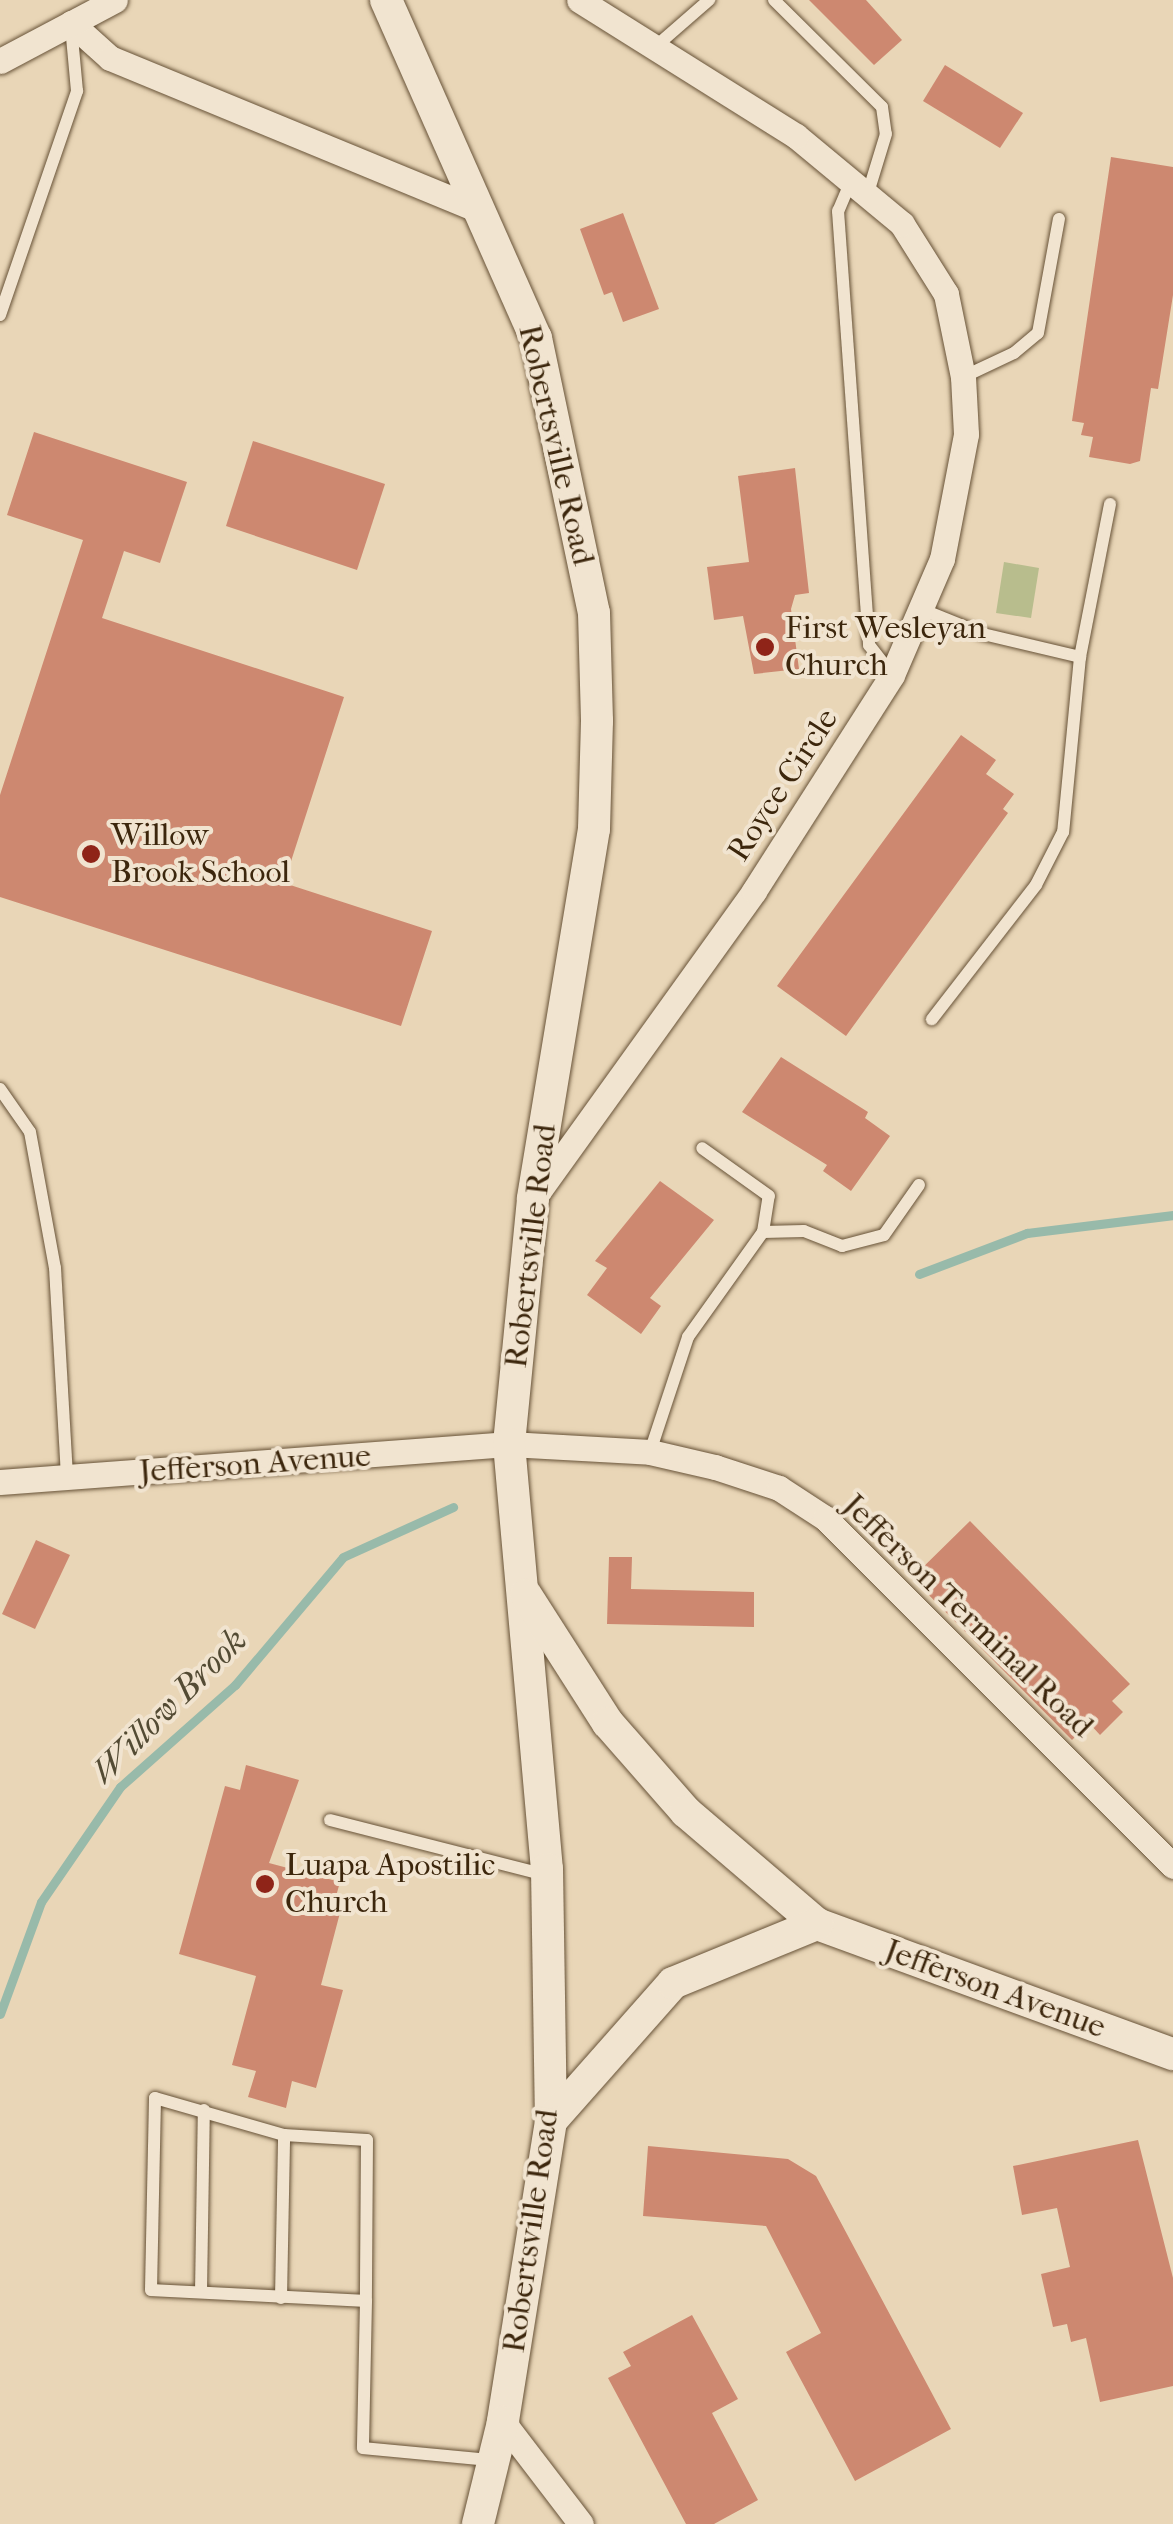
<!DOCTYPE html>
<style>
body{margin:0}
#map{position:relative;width:1173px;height:2524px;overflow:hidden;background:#e9d6b7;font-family:"IM FELL French Canon",serif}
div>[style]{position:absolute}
.green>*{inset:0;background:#b8bd8d}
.stream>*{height:9px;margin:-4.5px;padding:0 4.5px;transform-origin:4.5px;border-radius:4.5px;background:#98baaa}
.building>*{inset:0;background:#cd8870}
.roads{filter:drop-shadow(0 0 2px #675237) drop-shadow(0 0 2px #675237)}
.service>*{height:12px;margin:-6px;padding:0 6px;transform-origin:6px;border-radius:6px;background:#f1e4d0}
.minor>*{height:25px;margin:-12.5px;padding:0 12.5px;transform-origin:12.5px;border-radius:12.5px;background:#f1e4d0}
.tertiary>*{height:32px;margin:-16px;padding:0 16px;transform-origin:16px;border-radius:16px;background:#f1e4d0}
.dots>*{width:28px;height:28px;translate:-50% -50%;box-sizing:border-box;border:5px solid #f1e4d0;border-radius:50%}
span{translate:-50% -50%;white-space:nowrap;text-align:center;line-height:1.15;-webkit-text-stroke:8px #f1e4d0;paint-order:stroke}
.street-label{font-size:32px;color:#3c260c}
.poi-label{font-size:32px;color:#3c260c}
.left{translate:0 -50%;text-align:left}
.water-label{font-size:35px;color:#534b34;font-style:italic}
</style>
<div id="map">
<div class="green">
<div style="clip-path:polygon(1004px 562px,1039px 568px,1031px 618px,996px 613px)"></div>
</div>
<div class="stream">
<div style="left:919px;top:1274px;width:116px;rotate:-20.8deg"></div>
<div style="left:1027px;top:1233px;width:147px;rotate:-7deg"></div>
<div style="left:0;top:2014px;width:119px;rotate:-69.9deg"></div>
<div style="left:41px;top:1902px;width:140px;rotate:-55.5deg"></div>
<div style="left:120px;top:1787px;width:154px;rotate:-41.6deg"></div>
<div style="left:235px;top:1685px;width:167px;rotate:-49.8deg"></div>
<div style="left:343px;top:1557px;width:121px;rotate:-24.4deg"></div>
</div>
<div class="building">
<div style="clip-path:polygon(809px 0,866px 0,902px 40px,874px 65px)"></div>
<div style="clip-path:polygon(945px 65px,1023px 113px,1000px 148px,923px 101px)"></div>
<div style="clip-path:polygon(1111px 157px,1173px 167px,1173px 295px,1158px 389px,1151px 388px,1140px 461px,1130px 464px,1089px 457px,1093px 437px,1081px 435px,1084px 423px,1072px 421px)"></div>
<div style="clip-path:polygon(623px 213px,659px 309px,623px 322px,612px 292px,604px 295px,580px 229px)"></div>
<div style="clip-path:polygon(34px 432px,187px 482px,160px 563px,124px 551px,102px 618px,344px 697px,284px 883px,432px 931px,401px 1026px,0 897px,0 795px,83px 540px,7px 515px)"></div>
<div style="clip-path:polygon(253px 441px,385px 484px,357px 570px,226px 526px)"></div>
<div style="clip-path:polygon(795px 468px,809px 593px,795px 595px,791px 609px,799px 669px,754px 674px,743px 616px,714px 620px,707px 567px,749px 562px,738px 476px)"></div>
<div style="clip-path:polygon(961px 735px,996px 760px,986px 774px,1014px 794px,1003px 809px,1008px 813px,846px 1036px,777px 986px)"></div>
<div style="clip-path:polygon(781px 1057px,868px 1112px,865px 1118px,890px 1136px,851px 1191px,823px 1171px,827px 1165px,742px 1112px)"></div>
<div style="clip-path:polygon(660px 1181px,714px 1220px,650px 1298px,661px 1306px,641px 1334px,587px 1295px,607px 1268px,595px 1261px)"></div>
<div style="clip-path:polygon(970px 1521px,1130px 1684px,1112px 1701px,1123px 1712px,1100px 1735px,1089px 1723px,1072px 1740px,912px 1578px)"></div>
<div style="clip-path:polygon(36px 1540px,70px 1555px,35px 1629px,2px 1614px)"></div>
<div style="clip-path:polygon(609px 1557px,632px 1557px,631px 1589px,754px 1592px,754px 1627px,607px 1624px)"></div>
<div style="clip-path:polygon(246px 1765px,299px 1780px,269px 1863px,340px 1882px,333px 1907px,341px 1909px,321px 1985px,343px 1990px,316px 2088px,292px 2081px,286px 2108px,248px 2097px,256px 2071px,232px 2065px,256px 1976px,179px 1954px,225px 1786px,240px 1790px)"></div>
<div style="clip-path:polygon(1138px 2140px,1173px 2278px,1173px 2386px,1100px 2402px,1086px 2338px,1071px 2342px,1067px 2324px,1053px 2327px,1041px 2274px,1070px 2267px,1057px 2208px,1022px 2215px,1013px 2166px)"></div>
<div style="clip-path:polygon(648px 2146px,788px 2159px,816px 2176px,951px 2429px,855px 2481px,786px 2352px,821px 2333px,766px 2226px,643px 2216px)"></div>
<div style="clip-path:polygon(692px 2315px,738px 2399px,712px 2413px,758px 2500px,714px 2524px,686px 2524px,608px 2378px,631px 2366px,623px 2352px)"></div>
</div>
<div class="roads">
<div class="service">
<div style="left:774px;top:0;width:152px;rotate:44.7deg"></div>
<div style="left:882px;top:107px;width:27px;rotate:82deg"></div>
<div style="left:886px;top:134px;width:62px;rotate:107deg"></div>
<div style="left:655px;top:47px;width:72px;rotate:-41deg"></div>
<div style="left:851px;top:181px;width:33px;rotate:113deg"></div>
<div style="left:838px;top:211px;width:435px;rotate:85.9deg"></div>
<div style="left:869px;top:645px;width:37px;rotate:52deg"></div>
<div style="left:0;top:315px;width:237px;rotate:-71deg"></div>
<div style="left:77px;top:91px;width:65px;rotate:-95.3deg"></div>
<div style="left:963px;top:377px;width:56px;rotate:-25.2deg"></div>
<div style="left:1014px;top:353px;width:31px;rotate:-40deg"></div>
<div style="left:1038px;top:333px;width:116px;rotate:-79.6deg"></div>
<div style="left:921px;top:609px;width:67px;rotate:22deg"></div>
<div style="left:983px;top:634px;width:100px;rotate:13.3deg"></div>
<div style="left:1080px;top:657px;width:176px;rotate:95.5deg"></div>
<div style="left:1063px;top:832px;width:59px;rotate:117deg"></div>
<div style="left:1036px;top:885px;width:170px;rotate:127.8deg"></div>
<div style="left:1080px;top:657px;width:156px;rotate:-78.9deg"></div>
<div style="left:0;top:1089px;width:52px;rotate:55.1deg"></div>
<div style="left:30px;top:1132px;width:138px;rotate:79.6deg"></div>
<div style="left:55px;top:1268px;width:210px;rotate:86.7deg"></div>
<div style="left:763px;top:1232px;width:41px;rotate:-1.4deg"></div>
<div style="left:804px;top:1231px;width:41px;rotate:21.5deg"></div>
<div style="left:842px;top:1246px;width:43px;rotate:-14.7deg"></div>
<div style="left:884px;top:1235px;width:61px;rotate:-55deg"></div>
<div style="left:650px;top:1452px;width:121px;rotate:-71.7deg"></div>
<div style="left:688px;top:1337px;width:129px;rotate:-54.5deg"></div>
<div style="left:763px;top:1232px;width:36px;rotate:-81deg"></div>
<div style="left:769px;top:1196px;width:82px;rotate:-144.4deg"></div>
<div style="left:330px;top:1820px;width:222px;rotate:14.3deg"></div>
<div style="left:201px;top:2292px;width:182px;rotate:-89.1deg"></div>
<div style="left:281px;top:2298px;width:163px;rotate:-88.9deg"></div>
<div style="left:366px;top:2301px;width:215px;rotate:-177.1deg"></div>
<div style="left:151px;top:2290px;width:192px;rotate:-88.8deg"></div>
<div style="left:155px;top:2098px;width:134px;rotate:16deg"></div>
<div style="left:284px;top:2135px;width:83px;rotate:3.4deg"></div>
<div style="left:367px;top:2140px;width:161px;rotate:90.4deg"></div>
<div style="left:366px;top:2301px;width:147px;rotate:91.2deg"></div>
<div style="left:363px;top:2448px;width:129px;rotate:5.4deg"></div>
</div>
<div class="minor">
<div style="left:71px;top:23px;width:52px;rotate:41.9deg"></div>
<div style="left:110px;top:58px;width:401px;rotate:22.4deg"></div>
<div style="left:0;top:61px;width:130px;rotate:-27.9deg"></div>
<div style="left:533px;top:1199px;width:379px;rotate:-54.3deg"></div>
<div style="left:754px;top:891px;width:256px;rotate:-57.4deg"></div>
<div style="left:892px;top:675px;width:126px;rotate:-66.7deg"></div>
<div style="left:942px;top:559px;width:127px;rotate:-79.1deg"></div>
<div style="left:966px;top:434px;width:57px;rotate:-93deg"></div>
<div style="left:963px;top:377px;width:85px;rotate:-101.6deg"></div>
<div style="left:946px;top:294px;width:83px;rotate:-122.2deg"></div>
<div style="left:902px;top:224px;width:138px;rotate:-140.3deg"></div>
<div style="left:796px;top:136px;width:256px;rotate:-147.9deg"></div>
<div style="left:0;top:1482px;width:510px;rotate:-4.27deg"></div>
<div style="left:509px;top:1444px;width:141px;rotate:3.2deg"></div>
<div style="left:650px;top:1452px;width:67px;rotate:13deg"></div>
<div style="left:715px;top:1467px;width:67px;rotate:18.2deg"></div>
<div style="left:779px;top:1488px;width:55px;rotate:33.1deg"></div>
<div style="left:825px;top:1518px;width:492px;rotate:45deg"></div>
<div style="left:503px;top:2422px;width:128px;rotate:52.6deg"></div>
</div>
<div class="tertiary">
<div style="left:386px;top:0;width:370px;rotate:66.1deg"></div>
<div style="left:536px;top:338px;width:281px;rotate:78.1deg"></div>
<div style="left:594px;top:613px;width:108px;rotate:88.4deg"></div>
<div style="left:597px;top:721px;width:108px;rotate:91.6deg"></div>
<div style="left:594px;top:829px;width:375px;rotate:99.4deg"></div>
<div style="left:533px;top:1199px;width:246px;rotate:95.6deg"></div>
<div style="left:509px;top:1444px;width:427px;rotate:84.9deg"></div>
<div style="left:547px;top:1869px;width:252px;rotate:89.1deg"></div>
<div style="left:551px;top:2121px;width:305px;rotate:99.1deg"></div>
<div style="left:503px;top:2422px;width:105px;rotate:103.8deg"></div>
<div style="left:526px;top:1595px;width:152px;rotate:57.4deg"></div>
<div style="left:608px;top:1723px;width:118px;rotate:48.8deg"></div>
<div style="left:686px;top:1812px;width:172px;rotate:40.5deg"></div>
<div style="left:817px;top:1924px;width:379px;rotate:20.1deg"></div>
<div style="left:551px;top:2121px;width:184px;rotate:-48.5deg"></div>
<div style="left:673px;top:1983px;width:156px;rotate:-22.3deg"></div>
</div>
</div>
<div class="dots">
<div style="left:765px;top:647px;background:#8f2418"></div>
<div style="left:91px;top:854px;background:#8f2418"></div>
<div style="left:265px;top:1884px;background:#8f2418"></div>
</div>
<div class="street-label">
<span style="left:556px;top:445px;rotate:77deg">Robertsville Road</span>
<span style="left:783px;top:785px;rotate:-57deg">Royce Circle</span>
<span style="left:531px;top:1246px;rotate:-83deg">Robertsville Road</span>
<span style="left:255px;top:1464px;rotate:-4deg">Jefferson Avenue</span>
<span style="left:968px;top:1616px;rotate:44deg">Jefferson Terminal Road</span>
<span style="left:995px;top:1989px;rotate:20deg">Jefferson Avenue</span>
<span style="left:531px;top:2231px;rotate:-82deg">Robertsville Road</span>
</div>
<div class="poi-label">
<span class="left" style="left:785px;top:647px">First Wesleyan<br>Church</span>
<span class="left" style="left:111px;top:854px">Willow<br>Brook School</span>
<span class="left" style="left:285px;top:1884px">Luapa Apostilic<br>Church</span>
</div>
<div class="water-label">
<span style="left:169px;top:1706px;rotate:-45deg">Willow Brook</span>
</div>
</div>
